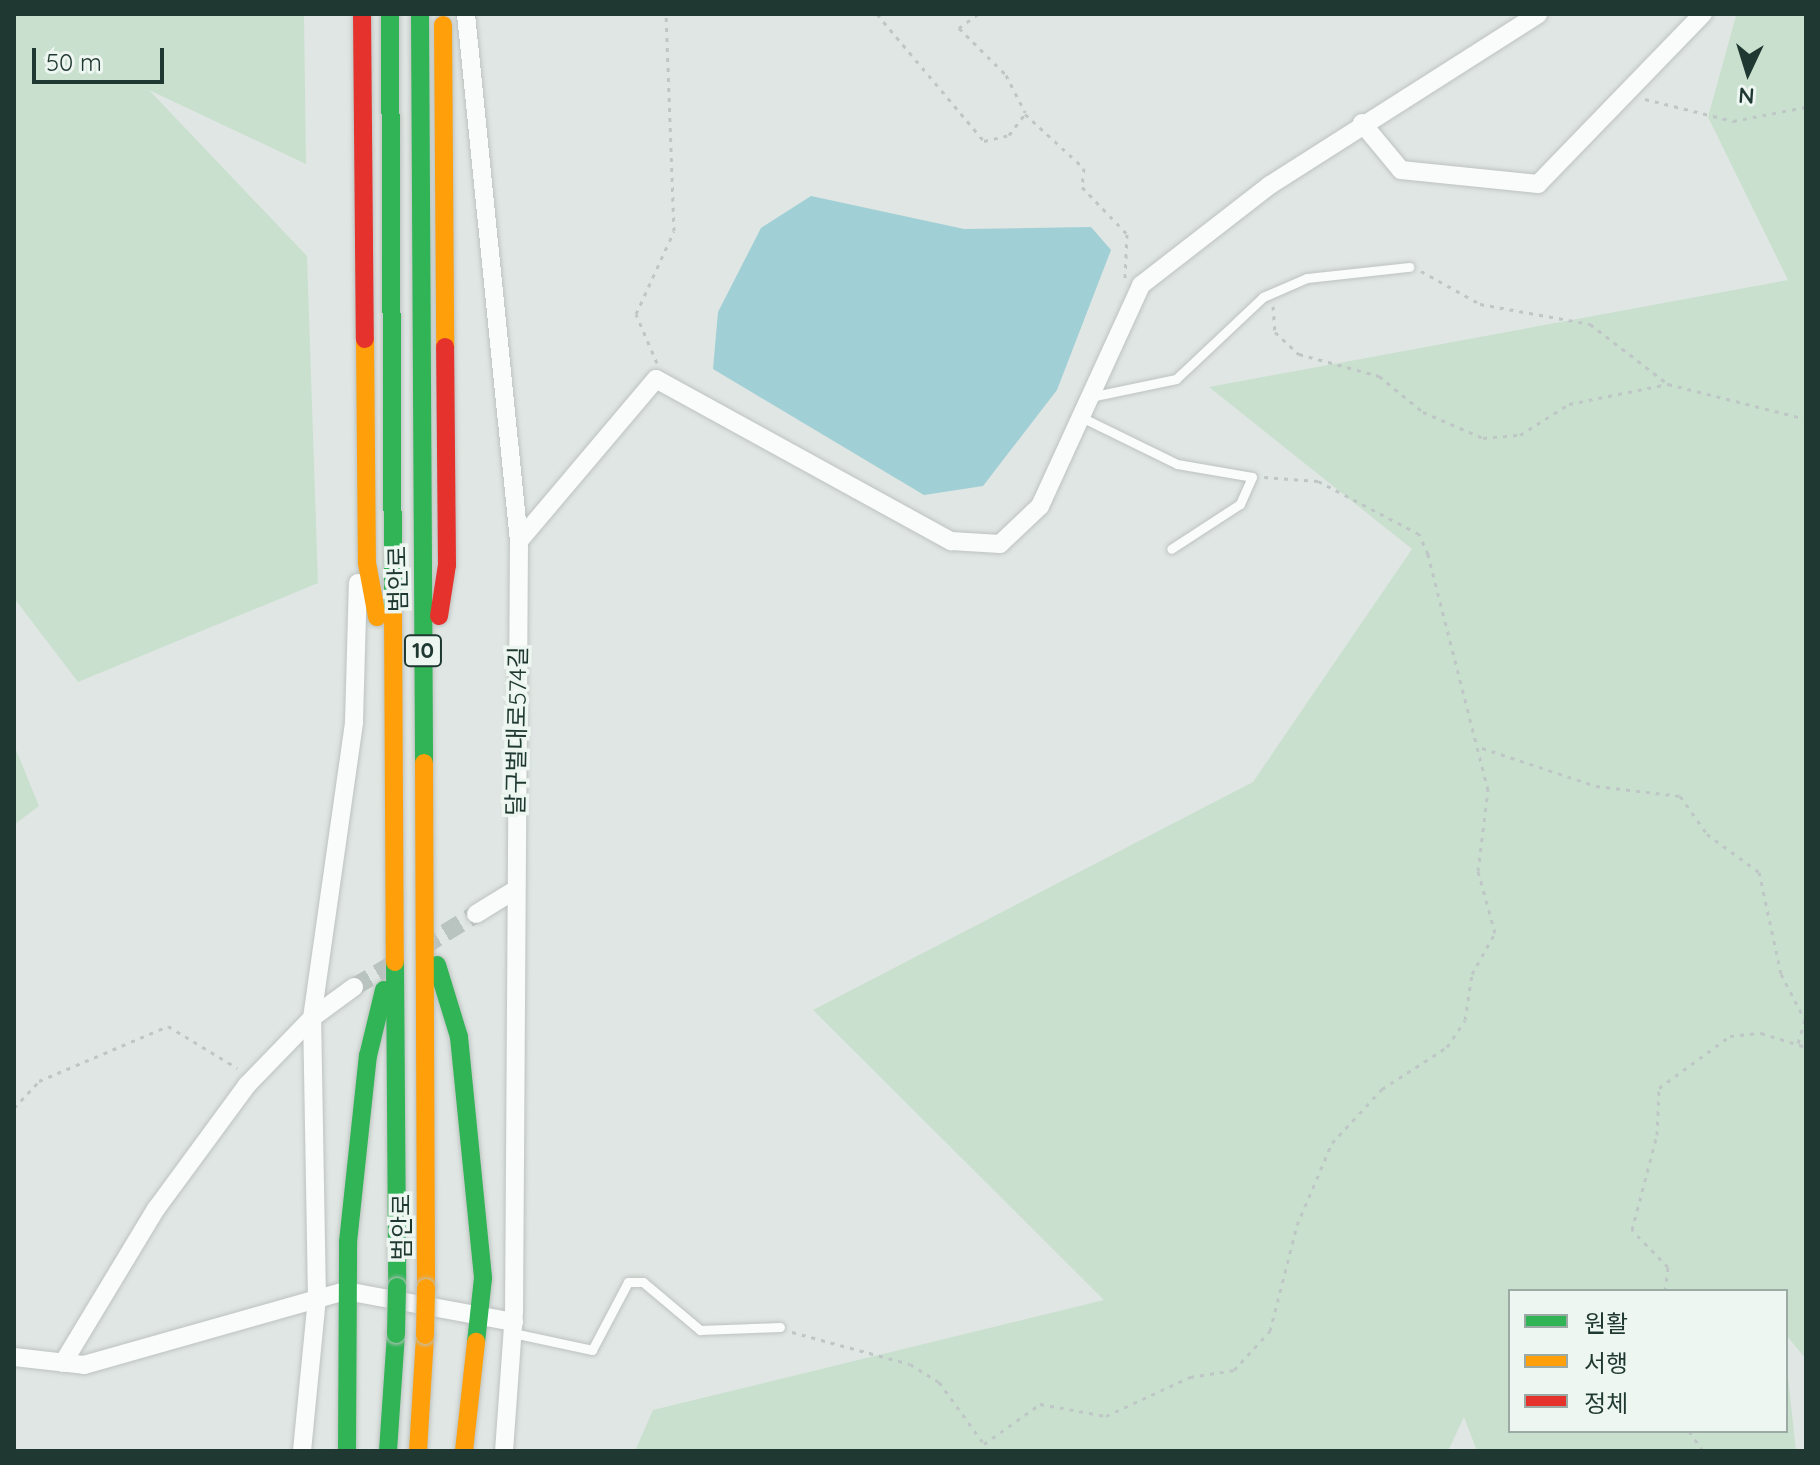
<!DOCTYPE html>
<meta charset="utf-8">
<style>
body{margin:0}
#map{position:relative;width:1820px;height:1465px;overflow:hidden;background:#e0e6e3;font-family:Quicksand,"Noto Sans KR",sans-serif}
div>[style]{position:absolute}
.green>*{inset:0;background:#c9e0cf}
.water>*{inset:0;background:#a0cfd5}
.street-tunnel>*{height:18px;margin-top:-9px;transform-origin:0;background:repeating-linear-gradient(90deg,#b9c3bf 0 18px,transparent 0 27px)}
.path>*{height:3px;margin-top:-1.5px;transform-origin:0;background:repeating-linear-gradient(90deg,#bec7c5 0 4px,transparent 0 10px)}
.roads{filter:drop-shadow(0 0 2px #bdc3c0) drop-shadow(0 0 2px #bdc3c0)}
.lane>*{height:9px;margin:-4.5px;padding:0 4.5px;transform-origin:4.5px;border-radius:4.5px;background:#fafbfb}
.street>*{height:18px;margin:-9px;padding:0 9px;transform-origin:9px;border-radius:9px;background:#fafbfb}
.fast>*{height:18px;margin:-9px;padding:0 9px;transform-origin:9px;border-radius:9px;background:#30b455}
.slow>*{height:18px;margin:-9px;padding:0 9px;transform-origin:9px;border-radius:9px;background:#ff9f0a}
.jam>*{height:18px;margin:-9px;padding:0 9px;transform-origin:9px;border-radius:9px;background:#e5322d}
.bridges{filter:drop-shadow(0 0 2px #bac3c0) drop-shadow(0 0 2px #bac3c0)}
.fast-bridge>*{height:18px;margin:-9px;padding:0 9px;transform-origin:9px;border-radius:9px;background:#30b455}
.slow-bridge>*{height:18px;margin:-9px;padding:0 9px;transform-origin:9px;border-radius:9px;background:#ff9f0a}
span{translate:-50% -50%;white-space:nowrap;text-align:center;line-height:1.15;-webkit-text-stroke:7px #edf6f1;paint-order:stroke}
.shield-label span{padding:2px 6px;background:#edf6f1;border:2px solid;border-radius:6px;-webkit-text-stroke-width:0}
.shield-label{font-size:22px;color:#1f3831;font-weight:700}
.street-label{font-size:24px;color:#1f3831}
.frame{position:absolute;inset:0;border:16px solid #1f3831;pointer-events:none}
.legend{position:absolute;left:1508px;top:1289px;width:280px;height:144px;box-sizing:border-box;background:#edf6f1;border:2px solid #9baaa4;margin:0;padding:10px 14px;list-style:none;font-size:24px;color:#1f3831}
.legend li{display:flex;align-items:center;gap:16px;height:40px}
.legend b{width:40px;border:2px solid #9baaa4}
.north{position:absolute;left:1708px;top:32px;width:80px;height:80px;-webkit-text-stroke:6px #edf6f1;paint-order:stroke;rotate:184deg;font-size:22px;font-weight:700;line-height:32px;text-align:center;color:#1f3831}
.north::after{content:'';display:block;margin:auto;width:28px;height:36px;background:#1f3831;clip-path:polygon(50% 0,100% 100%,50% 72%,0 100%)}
.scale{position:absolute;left:32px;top:48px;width:132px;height:36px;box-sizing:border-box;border:4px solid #1f3831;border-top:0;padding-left:10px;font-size:24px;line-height:28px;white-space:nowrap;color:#1f3831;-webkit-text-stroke:6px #edf6f1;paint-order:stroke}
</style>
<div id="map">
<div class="green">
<div style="clip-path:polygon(14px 14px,304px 14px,306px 164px,149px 90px,307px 256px,318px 583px,78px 682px,14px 598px)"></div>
<div style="clip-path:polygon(1806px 14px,1806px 1359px,1786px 1335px,1786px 1291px,1510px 1291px,1510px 1431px,1786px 1431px,1786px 1358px,1796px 1451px,1477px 1451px,1464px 1417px,1448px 1451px,635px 1451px,653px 1410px,1104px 1300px,813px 1010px,1253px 782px,1412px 549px,1209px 387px,1788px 280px,1708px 117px,1736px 16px)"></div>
<div style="clip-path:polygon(14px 745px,39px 806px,14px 825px)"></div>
</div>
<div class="water">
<div style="clip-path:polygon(811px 196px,964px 229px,1091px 227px,1111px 250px,1057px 390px,983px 486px,924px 495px,713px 369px,718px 312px,761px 228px)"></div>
</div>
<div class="street-tunnel">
<div style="left:422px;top:947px;width:63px;rotate:-31.4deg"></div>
<div style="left:354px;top:987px;width:53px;rotate:-30.4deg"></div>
</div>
<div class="path">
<div style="left:877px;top:14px;width:166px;rotate:49.9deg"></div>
<div style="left:984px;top:141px;width:26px;rotate:-13deg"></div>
<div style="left:1009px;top:135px;width:26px;rotate:-53deg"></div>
<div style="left:1025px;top:114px;width:80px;rotate:42.5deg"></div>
<div style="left:1084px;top:168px;width:19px;rotate:96deg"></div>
<div style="left:1082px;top:187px;width:65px;rotate:46.2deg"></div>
<div style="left:1127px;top:234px;width:44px;rotate:92.6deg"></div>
<div style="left:978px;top:14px;width:24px;rotate:144deg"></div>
<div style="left:959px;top:28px;width:66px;rotate:45deg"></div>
<div style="left:1006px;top:75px;width:42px;rotate:62.8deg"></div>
<div style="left:1645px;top:99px;width:91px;rotate:14deg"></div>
<div style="left:1733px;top:121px;width:74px;rotate:-10.9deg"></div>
<div style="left:1421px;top:271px;width:68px;rotate:29.2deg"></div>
<div style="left:1480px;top:304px;width:112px;rotate:10.3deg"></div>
<div style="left:1590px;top:324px;width:98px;rotate:37.6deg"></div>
<div style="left:1668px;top:384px;width:142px;rotate:14.2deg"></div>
<div style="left:1273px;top:306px;width:26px;rotate:86deg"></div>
<div style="left:1275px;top:332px;width:33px;rotate:43deg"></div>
<div style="left:1299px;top:354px;width:83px;rotate:15.4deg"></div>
<div style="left:1379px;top:376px;width:57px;rotate:39.3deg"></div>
<div style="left:1423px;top:412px;width:65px;rotate:23.4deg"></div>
<div style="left:1483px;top:438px;width:37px;rotate:-5deg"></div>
<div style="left:1520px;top:435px;width:58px;rotate:-32.3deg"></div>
<div style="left:1569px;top:404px;width:101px;rotate:-11.4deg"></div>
<div style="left:657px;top:363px;width:53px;rotate:-113.2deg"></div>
<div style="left:636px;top:314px;width:91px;rotate:-65.4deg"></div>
<div style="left:674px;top:231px;width:217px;rotate:-92.1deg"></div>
<div style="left:1482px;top:748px;width:120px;rotate:18.4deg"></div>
<div style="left:1596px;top:786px;width:85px;rotate:6.8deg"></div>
<div style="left:1680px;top:796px;width:47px;rotate:54.6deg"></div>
<div style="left:1707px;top:834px;width:64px;rotate:36.2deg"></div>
<div style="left:1759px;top:872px;width:104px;rotate:77.8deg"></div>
<div style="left:1781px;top:974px;width:52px;rotate:62.4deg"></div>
<div style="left:1805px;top:1020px;width:27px;rotate:107deg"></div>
<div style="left:14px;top:1108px;width:37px;rotate:-47deg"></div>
<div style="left:39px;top:1081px;width:140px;rotate:-23.1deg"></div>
<div style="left:168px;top:1026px;width:81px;rotate:31.3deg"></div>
<div style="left:1665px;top:1291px;width:24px;rotate:-83deg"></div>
<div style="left:1668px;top:1267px;width:52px;rotate:-134.2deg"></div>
<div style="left:1632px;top:1230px;width:98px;rotate:-75.3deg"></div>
<div style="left:1657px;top:1135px;width:47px;rotate:-87.6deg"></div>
<div style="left:1659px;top:1088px;width:88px;rotate:-36.2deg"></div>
<div style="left:1730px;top:1036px;width:31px;rotate:-6deg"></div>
<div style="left:1761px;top:1033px;width:47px;rotate:17.3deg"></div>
<div style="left:792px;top:1332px;width:122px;rotate:15.2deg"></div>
<div style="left:910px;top:1364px;width:34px;rotate:32deg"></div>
<div style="left:939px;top:1382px;width:77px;rotate:54deg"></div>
<div style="left:984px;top:1444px;width:69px;rotate:-35.5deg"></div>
<div style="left:1040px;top:1404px;width:67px;rotate:10.3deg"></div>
<div style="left:1106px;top:1416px;width:93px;rotate:-24.9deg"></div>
<div style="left:1190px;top:1377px;width:45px;rotate:-9deg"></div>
<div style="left:1234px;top:1370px;width:53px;rotate:-47.3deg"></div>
<div style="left:1270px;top:1331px;width:109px;rotate:-75.7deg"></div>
<div style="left:1297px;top:1225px;width:89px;rotate:-66.9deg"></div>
<div style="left:1332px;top:1143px;width:74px;rotate:-47.2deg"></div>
<div style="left:1382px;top:1089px;width:77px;rotate:-32.9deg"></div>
<div style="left:1447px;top:1047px;width:32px;rotate:-56deg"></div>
<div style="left:1465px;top:1020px;width:47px;rotate:-81.3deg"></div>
<div style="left:1472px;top:974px;width:47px;rotate:-60.7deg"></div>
<div style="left:1495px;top:933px;width:64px;rotate:-105.3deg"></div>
<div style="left:1478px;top:871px;width:82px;rotate:-83deg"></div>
<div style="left:1488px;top:790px;width:244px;rotate:-104.3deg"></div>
<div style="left:1428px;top:554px;width:22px;rotate:-114deg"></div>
<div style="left:1419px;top:534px;width:114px;rotate:-152.3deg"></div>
<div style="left:1318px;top:481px;width:54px;rotate:-175.8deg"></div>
<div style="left:1689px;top:1431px;width:24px;rotate:55deg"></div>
</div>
<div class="roads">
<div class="lane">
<div style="left:1090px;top:397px;width:88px;rotate:-11.8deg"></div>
<div style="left:1176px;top:379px;width:120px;rotate:-43.3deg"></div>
<div style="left:1263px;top:297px;width:48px;rotate:-23.4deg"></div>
<div style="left:1307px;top:278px;width:103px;rotate:-6.2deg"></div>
<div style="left:1081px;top:417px;width:107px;rotate:26.1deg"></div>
<div style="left:1177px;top:464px;width:76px;rotate:9.8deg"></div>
<div style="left:1252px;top:477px;width:30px;rotate:114deg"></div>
<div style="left:1240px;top:504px;width:82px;rotate:146.9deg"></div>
<div style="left:513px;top:1333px;width:81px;rotate:12.1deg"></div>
<div style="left:592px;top:1350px;width:77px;rotate:-62.1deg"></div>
<div style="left:628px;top:1282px;width:15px"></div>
<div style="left:643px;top:1282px;width:75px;rotate:40.1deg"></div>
<div style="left:700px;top:1330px;width:80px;rotate:-2.1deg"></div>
</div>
<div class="street">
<div style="left:466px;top:14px;width:530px;rotate:84.26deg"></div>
<div style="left:519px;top:541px;width:771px;rotate:90.37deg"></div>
<div style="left:514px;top:1312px;width:139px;rotate:94.1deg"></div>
<div style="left:1362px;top:123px;width:61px;rotate:50.3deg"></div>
<div style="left:1401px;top:170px;width:138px;rotate:5.8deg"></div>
<div style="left:1538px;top:184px;width:237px;rotate:-45.9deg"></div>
<div style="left:519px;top:541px;width:212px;rotate:-49.8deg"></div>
<div style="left:656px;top:379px;width:337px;rotate:28.8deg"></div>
<div style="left:951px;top:541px;width:49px;rotate:3.5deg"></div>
<div style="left:1000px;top:544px;width:55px;rotate:-43.5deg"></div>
<div style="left:1040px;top:506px;width:243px;rotate:-65.4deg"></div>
<div style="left:1141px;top:285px;width:163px;rotate:-37.8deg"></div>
<div style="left:1270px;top:185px;width:318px;rotate:-32.5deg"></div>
<div style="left:476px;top:914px;width:46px;rotate:-31.6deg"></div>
<div style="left:354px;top:987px;width:52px;rotate:143.6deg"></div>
<div style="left:312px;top:1018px;width:299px;rotate:-81.9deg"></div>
<div style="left:354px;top:722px;width:139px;rotate:-88.4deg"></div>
<div style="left:14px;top:1357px;width:70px;rotate:6.5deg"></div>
<div style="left:84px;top:1365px;width:272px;rotate:-15.8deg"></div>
<div style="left:346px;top:1291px;width:171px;rotate:10.5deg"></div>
<div style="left:63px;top:1363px;width:180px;rotate:-58.9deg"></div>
<div style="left:156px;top:1209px;width:154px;rotate:-53.7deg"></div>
<div style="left:247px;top:1085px;width:93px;rotate:-45.9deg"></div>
<div style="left:302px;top:1451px;width:153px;rotate:-84.4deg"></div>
<div style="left:317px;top:1299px;width:281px;rotate:-91deg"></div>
</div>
<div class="fast">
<div style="left:390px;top:14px;width:597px;rotate:89.71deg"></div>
<div style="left:420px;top:14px;width:749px;rotate:89.69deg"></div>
<div style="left:395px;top:962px;width:325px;rotate:89.6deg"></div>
<div style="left:437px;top:965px;width:75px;rotate:73deg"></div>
<div style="left:459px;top:1037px;width:242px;rotate:84.3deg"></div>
<div style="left:483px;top:1278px;width:64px;rotate:96.2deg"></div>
<div style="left:347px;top:1451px;width:209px;rotate:-89.7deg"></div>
<div style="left:348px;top:1242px;width:187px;rotate:-83.9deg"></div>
<div style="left:368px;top:1056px;width:68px;rotate:-76.4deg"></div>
<div style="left:388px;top:1451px;width:117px;rotate:-86.1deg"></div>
</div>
<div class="slow">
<div style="left:443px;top:25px;width:322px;rotate:89.6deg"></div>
<div style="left:365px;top:339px;width:224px;rotate:89.5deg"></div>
<div style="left:367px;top:563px;width:55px;rotate:79.5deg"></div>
<div style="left:393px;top:611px;width:351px;rotate:89.7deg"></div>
<div style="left:424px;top:763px;width:525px;rotate:89.78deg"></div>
<div style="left:418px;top:1451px;width:116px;rotate:-86.5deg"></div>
<div style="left:464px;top:1451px;width:110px;rotate:-83.7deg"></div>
</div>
<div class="jam">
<div style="left:362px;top:14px;width:325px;rotate:89.5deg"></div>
<div style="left:439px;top:616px;width:52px;rotate:-81.1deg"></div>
<div style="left:447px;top:565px;width:218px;rotate:-90.5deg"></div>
</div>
</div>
<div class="bridges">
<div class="fast-bridge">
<div style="left:396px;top:1334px;width:47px;rotate:-88.8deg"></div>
</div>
<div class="slow-bridge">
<div style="left:425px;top:1335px;width:47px;rotate:-88.8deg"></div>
</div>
</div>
<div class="shield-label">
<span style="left:423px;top:651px">10</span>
</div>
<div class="street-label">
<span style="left:398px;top:579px;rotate:-91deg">범안로</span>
<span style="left:517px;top:731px;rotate:-89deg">달구벌대로574길</span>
<span style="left:402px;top:1227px;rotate:-90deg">범안로</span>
</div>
<div class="frame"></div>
<ul class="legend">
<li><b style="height:10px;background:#30b455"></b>원활</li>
<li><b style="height:10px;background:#ff9f0a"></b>서행</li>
<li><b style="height:10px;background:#e5322d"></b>정체</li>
</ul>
<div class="north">N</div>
<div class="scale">50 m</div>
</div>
